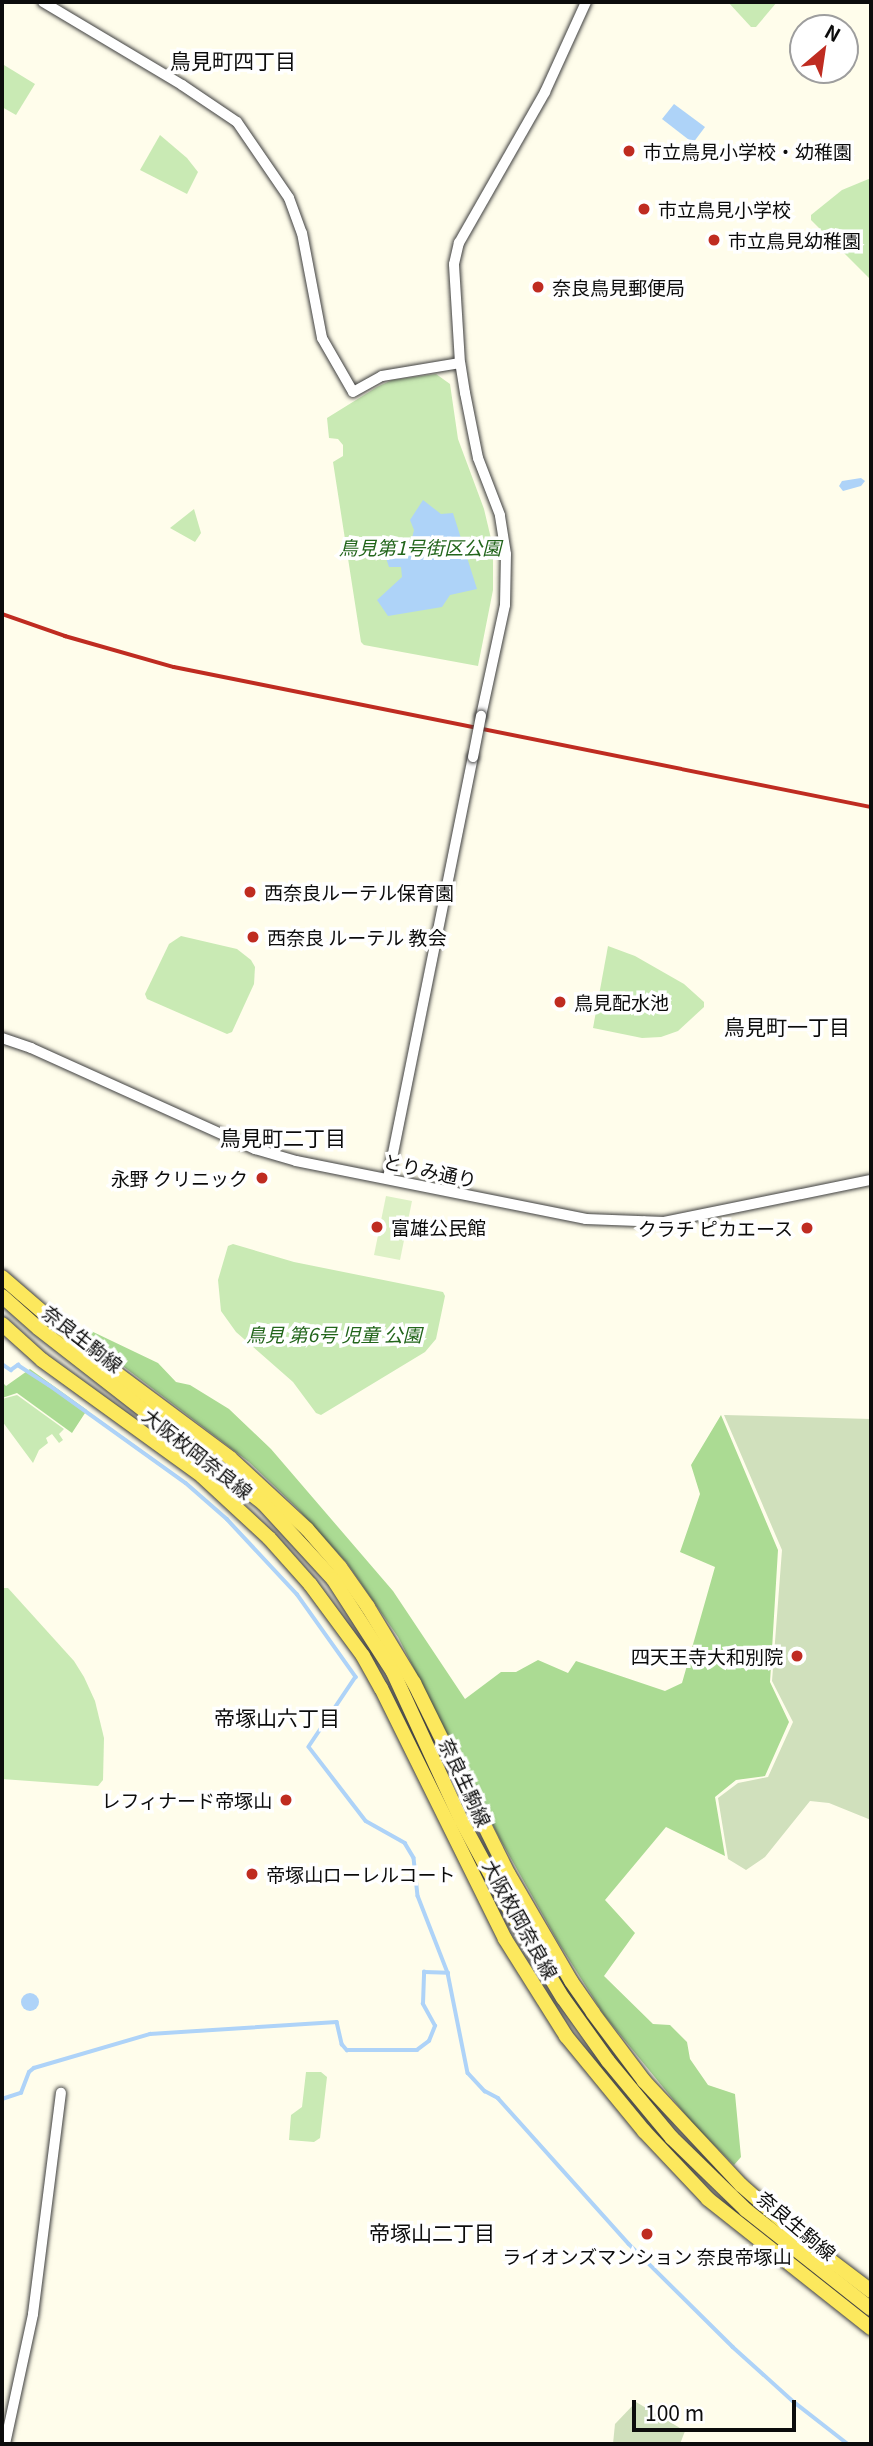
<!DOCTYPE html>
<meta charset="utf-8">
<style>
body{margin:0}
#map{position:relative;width:873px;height:2446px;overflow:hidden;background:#fffdeb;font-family:Georgia,"Noto Sans JP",serif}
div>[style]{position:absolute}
.green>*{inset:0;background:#c9eab4}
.forest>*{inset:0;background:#abdb93}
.cemetery>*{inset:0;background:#d0e0bc}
.pitch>*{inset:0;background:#ddf1c6}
.water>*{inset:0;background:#aed3f8}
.round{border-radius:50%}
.stream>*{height:3.5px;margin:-1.75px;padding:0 1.75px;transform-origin:1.75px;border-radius:1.75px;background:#aed3f8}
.roads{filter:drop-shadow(0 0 2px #3f3f3f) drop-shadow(0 0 2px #3f3f3f)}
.minor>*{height:10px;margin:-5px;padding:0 5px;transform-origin:5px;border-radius:5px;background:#fff}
.major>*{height:14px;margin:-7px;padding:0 7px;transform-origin:7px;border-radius:7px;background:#fce85d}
.rail>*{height:3.5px;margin:-1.75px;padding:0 1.75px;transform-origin:1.75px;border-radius:1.75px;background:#bf2c21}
.bridges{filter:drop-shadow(0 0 2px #3f3f3f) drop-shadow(0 0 2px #3f3f3f)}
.minor-bridge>*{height:10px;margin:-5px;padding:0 5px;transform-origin:5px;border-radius:5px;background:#fff}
.dots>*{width:19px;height:19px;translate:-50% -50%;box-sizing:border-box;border:4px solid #fff;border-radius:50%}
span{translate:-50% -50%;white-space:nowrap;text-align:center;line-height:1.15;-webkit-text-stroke:7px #fff;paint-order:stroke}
.poi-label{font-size:19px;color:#0c0c0c}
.left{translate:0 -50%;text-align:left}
.right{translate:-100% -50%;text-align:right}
.park-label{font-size:19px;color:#22651b;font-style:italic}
.street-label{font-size:19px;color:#0c0c0c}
.neighbourhood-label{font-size:21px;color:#0c0c0c}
.frame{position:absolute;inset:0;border:4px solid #0c0c0c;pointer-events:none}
.north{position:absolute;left:789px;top:14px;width:70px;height:70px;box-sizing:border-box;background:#fff;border:2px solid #9e9e9e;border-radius:50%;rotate:29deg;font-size:19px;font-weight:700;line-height:28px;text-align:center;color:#0c0c0c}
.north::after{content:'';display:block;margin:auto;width:24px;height:32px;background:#bf2c21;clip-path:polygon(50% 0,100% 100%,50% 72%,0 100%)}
.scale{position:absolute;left:632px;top:2400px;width:164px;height:32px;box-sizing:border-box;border:4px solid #0c0c0c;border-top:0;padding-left:9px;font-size:21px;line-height:24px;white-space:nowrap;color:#0c0c0c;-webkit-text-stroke:5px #fff;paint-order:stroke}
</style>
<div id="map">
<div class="green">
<div style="clip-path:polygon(728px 2px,777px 2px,756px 27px,751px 27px)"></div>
<div style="clip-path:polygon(4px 65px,35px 84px,16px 115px,2px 107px)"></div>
<div style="clip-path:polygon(160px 135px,187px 158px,198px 172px,187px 194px,140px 170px)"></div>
<div style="clip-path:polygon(871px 178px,871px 280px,811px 220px,811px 215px,842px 190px)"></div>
<div style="clip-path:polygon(436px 374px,450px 384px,458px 439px,484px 509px,493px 547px,493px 590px,478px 666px,364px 645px,361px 642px,333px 462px,343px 456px,343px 445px,338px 439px,329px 438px,327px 418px,377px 387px,392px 380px)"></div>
<div style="clip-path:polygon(194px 509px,201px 533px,195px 542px,170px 528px)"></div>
<div style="clip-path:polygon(181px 936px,237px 949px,251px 960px,255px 967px,254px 984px,232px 1032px,227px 1034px,147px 999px,145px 994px,169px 944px)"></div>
<div style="clip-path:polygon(608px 946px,635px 956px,684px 984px,704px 1002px,704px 1007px,678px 1031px,661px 1037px,642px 1038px,593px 1028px)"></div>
<div style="clip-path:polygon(233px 1244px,294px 1262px,443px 1292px,445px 1296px,436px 1339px,425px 1352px,321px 1415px,316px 1413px,293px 1382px,236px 1332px,221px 1311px,218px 1280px,228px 1246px)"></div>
<div style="clip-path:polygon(17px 1395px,64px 1429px,59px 1434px,63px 1440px,59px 1443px,52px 1434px,46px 1438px,48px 1443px,39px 1450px,33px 1463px,2px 1421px,2px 1399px)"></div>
<div style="clip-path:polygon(2px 1588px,8px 1588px,74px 1661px,84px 1677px,95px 1701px,104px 1738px,103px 1780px,98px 1786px,2px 1779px)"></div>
<div style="clip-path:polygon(306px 2072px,321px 2072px,327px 2077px,320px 2138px,314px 2142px,289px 2140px,291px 2115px,302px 2107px)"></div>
</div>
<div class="forest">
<div style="clip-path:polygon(89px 1330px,158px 1363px,176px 1382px,190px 1385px,229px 1409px,271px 1449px,393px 1591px,465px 1699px,501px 1672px,516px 1672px,538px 1660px,568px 1673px,576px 1661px,665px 1691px,682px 1683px,715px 1567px,680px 1552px,700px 1494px,691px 1465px,721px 1415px,778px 1550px,770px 1682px,789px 1722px,765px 1776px,736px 1780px,715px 1797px,725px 1856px,666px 1827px,605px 1900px,635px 1933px,604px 1976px,653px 2024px,670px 2025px,687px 2042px,690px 2059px,708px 2085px,735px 2094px,741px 2157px,734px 2165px,694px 2125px,604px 2015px,558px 1942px,500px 1839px,398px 1637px,347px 1563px,297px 1508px,249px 1462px,86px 1338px)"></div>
<div style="clip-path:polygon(30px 1369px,87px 1410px,72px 1433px,17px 1393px,2px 1398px,2px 1382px,6px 1386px)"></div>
</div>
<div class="cemetery">
<div style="clip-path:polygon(724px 1415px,871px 1419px,871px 1820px,829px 1803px,810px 1801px,765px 1857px,746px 1870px,728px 1859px,718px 1798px,738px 1783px,768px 1777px,793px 1722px,772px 1681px,782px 1550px)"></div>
<div style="clip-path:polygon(636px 2402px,685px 2431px,680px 2444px,613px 2444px,615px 2424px)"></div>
</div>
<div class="pitch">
<div style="clip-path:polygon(386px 1196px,412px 1201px,400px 1260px,374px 1255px)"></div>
</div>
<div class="water">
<div style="clip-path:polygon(674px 104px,705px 127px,693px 143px,662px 119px)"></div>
<div style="clip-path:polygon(861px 478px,865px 481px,861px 486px,843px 491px,839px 486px,842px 481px)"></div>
<div style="clip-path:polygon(423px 500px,441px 514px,453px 513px,477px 589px,450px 595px,442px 607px,388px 616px,377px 600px,402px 577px,401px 567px,389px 567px,386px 558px,390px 549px,406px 547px,412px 538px,414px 530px,410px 520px)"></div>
<div class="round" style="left:21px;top:1993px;width:18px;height:18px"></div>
</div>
<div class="stream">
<div style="left:2px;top:1364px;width:11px;rotate:34deg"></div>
<div style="left:11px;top:1370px;width:9px;rotate:-36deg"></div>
<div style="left:18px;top:1365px;width:37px;rotate:33deg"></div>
<div style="left:49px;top:1385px;width:168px;rotate:35.6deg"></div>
<div style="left:186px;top:1483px;width:55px;rotate:41.3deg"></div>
<div style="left:227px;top:1519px;width:103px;rotate:47deg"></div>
<div style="left:297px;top:1594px;width:102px;rotate:54.6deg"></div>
<div style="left:356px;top:1677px;width:84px;rotate:123.9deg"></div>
<div style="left:309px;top:1747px;width:93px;rotate:52.4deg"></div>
<div style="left:366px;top:1821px;width:45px;rotate:29.4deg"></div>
<div style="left:405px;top:1843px;width:17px;rotate:59deg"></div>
<div style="left:414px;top:1858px;width:38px;rotate:84deg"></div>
<div style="left:418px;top:1896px;width:83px;rotate:68.7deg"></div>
<div style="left:448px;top:1973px;width:102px;rotate:78.7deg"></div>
<div style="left:468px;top:2073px;width:25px;rotate:47deg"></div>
<div style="left:485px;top:2091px;width:15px;rotate:28deg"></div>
<div style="left:498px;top:2098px;width:196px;rotate:48.1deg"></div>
<div style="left:629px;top:2244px;width:146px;rotate:44.7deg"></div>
<div style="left:733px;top:2347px;width:82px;rotate:42deg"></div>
<div style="left:794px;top:2402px;width:68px;rotate:37.9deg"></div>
<div style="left:2px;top:2099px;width:20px;rotate:-18deg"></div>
<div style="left:21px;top:2093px;width:22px;rotate:-69deg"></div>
<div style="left:29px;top:2072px;width:6px;rotate:-39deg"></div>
<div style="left:34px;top:2068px;width:121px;rotate:-16.3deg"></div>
<div style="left:150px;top:2034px;width:187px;rotate:-3.7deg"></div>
<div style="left:337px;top:2022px;width:23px;rotate:77deg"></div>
<div style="left:342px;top:2044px;width:8px;rotate:50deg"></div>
<div style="left:347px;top:2050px;width:70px"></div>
<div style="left:417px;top:2050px;width:15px;rotate:-37deg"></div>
<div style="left:429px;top:2041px;width:16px;rotate:-68deg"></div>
<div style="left:435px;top:2026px;width:25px;rotate:-119deg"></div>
<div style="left:423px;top:2004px;width:32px;rotate:-88deg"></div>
<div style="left:424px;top:1972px;width:24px;rotate:2deg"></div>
</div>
<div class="roads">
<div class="minor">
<div style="left:43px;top:2px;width:162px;rotate:30.8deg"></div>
<div style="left:182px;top:85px;width:66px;rotate:33.9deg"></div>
<div style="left:237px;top:122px;width:92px;rotate:55.6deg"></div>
<div style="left:289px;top:198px;width:37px;rotate:70deg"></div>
<div style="left:302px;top:233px;width:107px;rotate:79.2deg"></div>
<div style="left:322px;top:338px;width:62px;rotate:60.1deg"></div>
<div style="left:353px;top:392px;width:33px;rotate:-29deg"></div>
<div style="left:382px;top:376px;width:79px;rotate:-9.5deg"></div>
<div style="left:481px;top:716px;width:114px;rotate:-77.8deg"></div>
<div style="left:505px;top:605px;width:51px;rotate:-88.9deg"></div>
<div style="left:506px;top:554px;width:39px;rotate:-99deg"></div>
<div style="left:500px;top:515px;width:61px;rotate:-111.1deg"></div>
<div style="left:478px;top:458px;width:66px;rotate:-101.3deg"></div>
<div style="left:465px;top:393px;width:30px;rotate:-99deg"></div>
<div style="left:460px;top:363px;width:99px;rotate:-93.5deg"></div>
<div style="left:454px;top:264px;width:22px;rotate:-77deg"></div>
<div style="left:459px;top:243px;width:174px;rotate:-60.3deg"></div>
<div style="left:545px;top:92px;width:99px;rotate:-65.5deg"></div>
<div style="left:2px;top:1038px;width:31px;rotate:19deg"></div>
<div style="left:31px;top:1048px;width:246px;rotate:24.3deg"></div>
<div style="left:255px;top:1149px;width:43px;rotate:16.3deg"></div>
<div style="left:296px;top:1161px;width:296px;rotate:11.3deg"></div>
<div style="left:586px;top:1219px;width:78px;rotate:2.2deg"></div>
<div style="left:664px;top:1222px;width:211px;rotate:-11.5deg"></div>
<div style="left:388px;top:1178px;width:429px;rotate:-78.6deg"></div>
<div style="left:5px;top:2444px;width:133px;rotate:-77.8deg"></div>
<div style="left:33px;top:2314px;width:223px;rotate:-82.8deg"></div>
</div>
<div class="major">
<div style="left:2px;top:1277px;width:124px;rotate:40.8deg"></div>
<div style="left:96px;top:1358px;width:167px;rotate:36.7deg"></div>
<div style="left:230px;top:1458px;width:105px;rotate:42.7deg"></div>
<div style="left:307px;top:1529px;width:50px;rotate:49deg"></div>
<div style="left:340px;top:1567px;width:49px;rotate:55deg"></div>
<div style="left:368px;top:1607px;width:89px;rotate:58.8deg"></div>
<div style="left:414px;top:1683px;width:212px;rotate:63.7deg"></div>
<div style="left:508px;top:1873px;width:125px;rotate:59.7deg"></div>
<div style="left:571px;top:1981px;width:39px;rotate:55deg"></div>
<div style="left:593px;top:2013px;width:85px;rotate:53.1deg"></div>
<div style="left:644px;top:2081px;width:142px;rotate:47deg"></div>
<div style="left:741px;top:2185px;width:85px;rotate:41.2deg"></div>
<div style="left:805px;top:2241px;width:83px;rotate:37.1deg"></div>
<div style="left:2px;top:1296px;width:48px;rotate:41.6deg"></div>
<div style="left:38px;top:1328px;width:285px;rotate:37.9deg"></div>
<div style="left:263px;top:1503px;width:103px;rotate:47.4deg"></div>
<div style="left:333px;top:1579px;width:111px;rotate:57.2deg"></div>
<div style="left:393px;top:1672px;width:163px;rotate:65.3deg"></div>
<div style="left:461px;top:1820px;width:99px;rotate:61.6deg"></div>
<div style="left:508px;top:1907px;width:106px;rotate:58.9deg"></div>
<div style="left:563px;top:1998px;width:77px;rotate:54.5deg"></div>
<div style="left:608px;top:2061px;width:100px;rotate:50.3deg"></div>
<div style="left:672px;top:2138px;width:103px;rotate:44.2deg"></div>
<div style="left:746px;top:2210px;width:159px;rotate:38.4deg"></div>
<div style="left:2px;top:1324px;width:54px;rotate:42deg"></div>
<div style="left:42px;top:1360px;width:198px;rotate:35.9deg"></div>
<div style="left:202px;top:1476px;width:91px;rotate:42.8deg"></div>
<div style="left:269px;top:1538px;width:62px;rotate:48.3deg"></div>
<div style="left:310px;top:1584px;width:89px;rotate:53.6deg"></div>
<div style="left:363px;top:1656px;width:37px;rotate:61deg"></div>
<div style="left:381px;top:1688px;width:280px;rotate:63.7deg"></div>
<div style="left:505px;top:1939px;width:115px;rotate:57.8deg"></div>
<div style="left:566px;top:2036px;width:123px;rotate:50.6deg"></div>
<div style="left:644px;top:2131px;width:93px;rotate:46.7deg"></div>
<div style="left:708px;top:2199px;width:208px;rotate:38.4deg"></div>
</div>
</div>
<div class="rail">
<div style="left:2px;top:614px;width:67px;rotate:19.2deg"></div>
<div style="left:65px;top:636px;width:113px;rotate:15.9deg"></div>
<div style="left:174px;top:667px;width:711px;rotate:11.36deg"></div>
</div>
<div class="bridges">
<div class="minor-bridge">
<div style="left:473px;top:757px;width:42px;rotate:-79deg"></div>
</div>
</div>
<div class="dots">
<div style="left:629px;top:151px;background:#bf2c21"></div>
<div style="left:644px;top:209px;background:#bf2c21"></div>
<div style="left:714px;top:240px;background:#bf2c21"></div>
<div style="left:538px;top:287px;background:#bf2c21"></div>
<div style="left:250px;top:892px;background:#bf2c21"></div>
<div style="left:253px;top:937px;background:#bf2c21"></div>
<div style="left:560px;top:1002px;background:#bf2c21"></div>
<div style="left:262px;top:1178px;background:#bf2c21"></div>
<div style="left:377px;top:1227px;background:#bf2c21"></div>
<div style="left:807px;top:1228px;background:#bf2c21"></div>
<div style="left:797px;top:1656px;background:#bf2c21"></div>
<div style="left:286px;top:1800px;background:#bf2c21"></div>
<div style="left:252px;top:1874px;background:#bf2c21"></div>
<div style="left:647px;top:2234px;background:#bf2c21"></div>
</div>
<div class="poi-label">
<span class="left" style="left:643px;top:151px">市立鳥見小学校・幼稚園</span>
<span class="left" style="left:658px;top:209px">市立鳥見小学校</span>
<span class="left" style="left:728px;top:240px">市立鳥見幼稚園</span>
<span class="left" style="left:552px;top:287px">奈良鳥見郵便局</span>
<span class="left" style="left:264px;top:892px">西奈良ルーテル保育園</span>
<span class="left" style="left:267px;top:937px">西奈良 ルーテル 教会</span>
<span class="left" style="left:574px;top:1002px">鳥見配水池</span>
<span class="right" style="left:248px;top:1178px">永野 クリニック</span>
<span class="left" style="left:391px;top:1227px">富雄公民館</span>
<span class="right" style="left:793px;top:1228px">クラチ ピカエース</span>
<span class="right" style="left:783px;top:1656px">四天王寺大和別院</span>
<span class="right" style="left:272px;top:1800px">レフィナード帝塚山</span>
<span class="left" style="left:266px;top:1874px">帝塚山ローレルコート</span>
<span style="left:647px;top:2256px">ライオンズマンション 奈良帝塚山</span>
</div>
<div class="park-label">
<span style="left:420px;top:547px">鳥見第1号街区公園</span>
<span style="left:334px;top:1334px">鳥見 第6号 児童 公園</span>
</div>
<div class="street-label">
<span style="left:430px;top:1170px;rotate:12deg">とりみ通り</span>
<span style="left:83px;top:1338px;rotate:38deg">奈良生駒線</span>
<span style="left:198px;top:1453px;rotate:38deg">大阪枚岡奈良線</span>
<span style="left:466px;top:1782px;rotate:65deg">奈良生駒線</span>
<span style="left:521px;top:1919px;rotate:61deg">大阪枚岡奈良線</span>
<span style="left:797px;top:2225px;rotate:40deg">奈良生駒線</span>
</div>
<div class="neighbourhood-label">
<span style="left:233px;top:60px">鳥見町四丁目</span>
<span style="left:787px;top:1026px">鳥見町一丁目</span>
<span style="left:283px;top:1137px">鳥見町二丁目</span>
<span style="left:277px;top:1717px">帝塚山六丁目</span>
<span style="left:432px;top:2232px">帝塚山二丁目</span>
</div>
<div class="frame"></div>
<div class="north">N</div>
<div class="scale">100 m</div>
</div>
